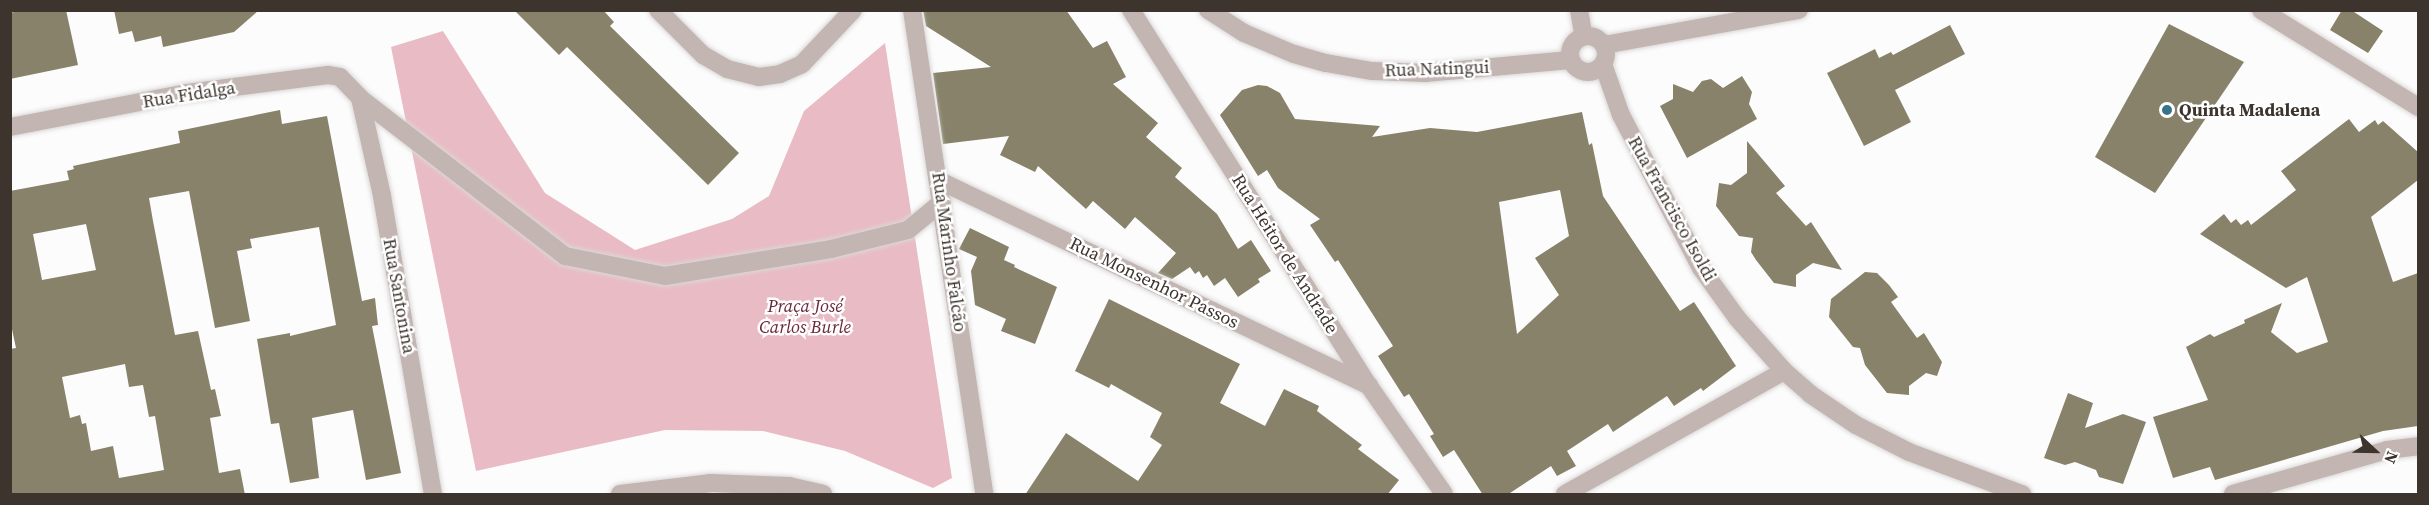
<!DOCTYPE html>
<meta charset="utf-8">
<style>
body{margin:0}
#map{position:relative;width:2429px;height:505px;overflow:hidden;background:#fcfcfc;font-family:"Source Serif 4",serif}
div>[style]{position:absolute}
.green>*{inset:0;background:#e9bcc5}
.building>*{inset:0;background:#878269}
.roads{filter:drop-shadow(0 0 2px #dad8d7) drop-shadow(0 0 2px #dad8d7)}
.minor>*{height:18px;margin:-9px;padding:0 9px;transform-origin:9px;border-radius:9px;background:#c3b5b1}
.minor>.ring{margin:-9px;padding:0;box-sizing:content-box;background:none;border:18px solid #c3b5b1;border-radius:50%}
.dots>*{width:16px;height:16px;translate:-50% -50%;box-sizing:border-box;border:3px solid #fff;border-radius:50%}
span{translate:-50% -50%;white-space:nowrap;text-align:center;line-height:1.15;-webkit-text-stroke:5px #fff;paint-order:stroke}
.street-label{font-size:18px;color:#3d352d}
.poi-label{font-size:18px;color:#3d352d;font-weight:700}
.left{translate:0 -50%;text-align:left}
.park-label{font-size:18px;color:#6a283c;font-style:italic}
.frame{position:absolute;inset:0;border:12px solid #3d352d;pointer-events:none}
.north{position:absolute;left:2345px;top:421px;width:60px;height:60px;-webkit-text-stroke:4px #fff;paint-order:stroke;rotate:112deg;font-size:16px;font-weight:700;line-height:24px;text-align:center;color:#3d352d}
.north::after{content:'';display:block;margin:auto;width:21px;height:27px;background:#3d352d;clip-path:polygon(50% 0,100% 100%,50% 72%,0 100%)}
</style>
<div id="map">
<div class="green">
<div style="clip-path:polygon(443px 31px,545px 193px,635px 250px,732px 219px,769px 196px,804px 111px,885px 43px,952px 478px,933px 488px,845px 451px,763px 431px,665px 430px,476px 471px,391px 47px)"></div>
</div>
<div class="building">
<div style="clip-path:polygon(22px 10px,66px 10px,78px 65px,10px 79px,10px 13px)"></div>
<div style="clip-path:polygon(114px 10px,259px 10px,234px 32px,163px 47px,161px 36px,135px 42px,132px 31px,119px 34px)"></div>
<div style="clip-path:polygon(514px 10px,603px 10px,614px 22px,610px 26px,739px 153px,708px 185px,567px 47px,559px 55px)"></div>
<div style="clip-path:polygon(923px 10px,1066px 10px,1093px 48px,1107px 41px,1126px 77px,1113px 84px,1158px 123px,1146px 137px,1182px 168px,1175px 177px,1217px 214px,1238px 249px,1251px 240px,1271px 271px,1258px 279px,1260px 282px,1238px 297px,1225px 278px,1214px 286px,1207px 275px,1203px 278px,1199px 271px,1195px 274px,1190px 267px,1172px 279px,1158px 273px,1176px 253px,1135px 217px,1125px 229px,1093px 201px,1086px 209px,1038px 166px,1035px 172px,1000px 155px,1009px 136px,943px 144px,933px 73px,991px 67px,926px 26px)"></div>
<div style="clip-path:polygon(2342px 10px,2351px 10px,2383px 31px,2368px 53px,2330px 30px)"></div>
<div style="clip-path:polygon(2169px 24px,2244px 62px,2155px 193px,2095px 157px)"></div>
<div style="clip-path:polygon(1950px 25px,1965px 54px,1895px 90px,1911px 122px,1864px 146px,1827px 73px,1875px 49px,1879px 58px,1891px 52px,1893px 55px)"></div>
<div style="clip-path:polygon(1742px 76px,1752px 92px,1749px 104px,1757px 119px,1687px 158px,1660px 106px,1673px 99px,1673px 84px,1693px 92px,1702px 81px,1711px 79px,1723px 88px)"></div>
<div style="clip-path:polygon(evenodd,1258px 85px,1267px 86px,1280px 93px,1295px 119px,1380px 126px,1372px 137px,1430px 128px,1477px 132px,1582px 112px,1589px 145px,1592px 143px,1603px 196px,1680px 311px,1694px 302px,1736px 366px,1703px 391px,1701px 388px,1674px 406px,1667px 396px,1613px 432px,1608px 424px,1567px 451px,1576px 466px,1557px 476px,1551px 466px,1507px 495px,1483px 495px,1454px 450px,1443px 457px,1430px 436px,1434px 434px,1409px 394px,1404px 397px,1378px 356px,1393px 346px,1338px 260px,1335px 262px,1310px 225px,1320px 219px,1278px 188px,1267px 170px,1258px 176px,1220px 115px,1242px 90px,1258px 85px,1560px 190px,1569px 236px,1535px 258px,1559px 295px,1517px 334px,1499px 202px,1560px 190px)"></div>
<div style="clip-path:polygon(evenodd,280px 110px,282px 124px,327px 116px,362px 301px,375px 298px,378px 325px,372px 326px,401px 473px,366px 480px,353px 410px,312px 418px,319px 478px,290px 483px,279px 423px,271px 424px,257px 339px,290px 333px,290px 336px,336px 325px,319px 227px,250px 239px,252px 248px,237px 251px,250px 321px,215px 328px,189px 191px,149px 198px,153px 221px,175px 335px,198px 331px,211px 390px,215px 389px,221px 416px,210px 418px,219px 473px,240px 469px,245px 495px,10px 495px,10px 349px,16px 348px,10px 320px,10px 191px,69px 180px,67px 171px,74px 169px,73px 166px,180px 143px,178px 131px,280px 110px,86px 224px,96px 270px,42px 280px,33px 234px,86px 224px,280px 110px,125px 364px,129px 387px,143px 385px,149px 417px,155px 416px,164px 470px,119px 478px,113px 446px,91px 451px,86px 423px,82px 424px,80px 415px,70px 418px,62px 377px,125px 364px)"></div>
<div style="clip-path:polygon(2349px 119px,2359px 132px,2375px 120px,2378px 125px,2383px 121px,2418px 152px,2418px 180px,2371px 217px,2393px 282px,2418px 273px,2418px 426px,2383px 431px,2215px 480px,2210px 467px,2173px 478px,2153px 417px,2208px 400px,2186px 347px,2210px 334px,2214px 337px,2245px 323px,2244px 320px,2282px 303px,2271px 332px,2297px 353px,2328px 342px,2307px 277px,2286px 288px,2200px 234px,2224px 214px,2231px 223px,2236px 219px,2241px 225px,2248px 220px,2251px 225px,2296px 190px,2281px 171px)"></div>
<div style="clip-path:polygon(1747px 141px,1785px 186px,1776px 193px,1806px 226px,1811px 222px,1842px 270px,1813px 263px,1796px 275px,1796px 287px,1774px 283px,1756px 260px,1751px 252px,1753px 238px,1739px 236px,1716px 206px,1719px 183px,1731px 185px,1747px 173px)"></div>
<div style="clip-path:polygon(970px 228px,1009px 247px,1004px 260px,1015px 265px,1014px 267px,1057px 287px,1035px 344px,1001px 331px,1006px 319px,975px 305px,971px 271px,977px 257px,959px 249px)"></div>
<div style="clip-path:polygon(1865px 272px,1877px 273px,1889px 285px,1898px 297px,1891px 302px,1917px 338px,1924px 333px,1942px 362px,1937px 376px,1926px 373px,1909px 386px,1909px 395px,1887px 393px,1865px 365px,1860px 348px,1853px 347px,1829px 317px,1831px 299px)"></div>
<div style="clip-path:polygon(1109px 299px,1240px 364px,1220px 403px,1265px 426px,1284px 389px,1319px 406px,1317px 411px,1362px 445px,1358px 449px,1399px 480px,1387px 495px,1025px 495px,1066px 433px,1138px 481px,1162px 445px,1150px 437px,1162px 413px,1111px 384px,1109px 388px,1075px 371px)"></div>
<div style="clip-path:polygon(2068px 393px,2093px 403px,2085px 428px,2123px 414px,2146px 422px,2123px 484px,2099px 477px,2096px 470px,2075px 462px,2065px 465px,2044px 458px)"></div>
</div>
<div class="roads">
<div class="minor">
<div style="left:658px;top:10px;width:64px;rotate:45deg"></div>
<div style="left:703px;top:55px;width:28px;rotate:30deg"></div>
<div style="left:727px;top:69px;width:33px;rotate:14deg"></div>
<div style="left:759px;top:77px;width:21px;rotate:-8deg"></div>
<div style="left:780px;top:74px;width:24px;rotate:-24deg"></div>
<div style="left:802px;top:64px;width:74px;rotate:-46.6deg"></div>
<div style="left:912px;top:10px;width:489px;rotate:81.5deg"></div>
<div style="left:1131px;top:10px;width:445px;rotate:57.7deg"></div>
<div style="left:1369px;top:386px;width:131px;rotate:55.2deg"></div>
<div style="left:1208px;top:10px;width:43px;rotate:32.6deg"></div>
<div style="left:1244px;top:33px;width:54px;rotate:22.8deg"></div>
<div style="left:1294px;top:54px;width:33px;rotate:16deg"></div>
<div style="left:1326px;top:63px;width:47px;rotate:9.9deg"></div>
<div style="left:1372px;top:71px;width:53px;rotate:2.2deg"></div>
<div style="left:1425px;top:73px;width:146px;rotate:-5.1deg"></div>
<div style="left:1579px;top:10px;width:27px;rotate:80deg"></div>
<div style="left:2261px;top:10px;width:185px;rotate:31.7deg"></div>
<div class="ring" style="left:1570px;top:36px;width:18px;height:18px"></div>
<div style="left:1604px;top:45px;width:198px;rotate:-10.2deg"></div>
<div style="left:1603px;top:64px;width:54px;rotate:70.6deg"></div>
<div style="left:1621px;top:115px;width:173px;rotate:62.4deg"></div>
<div style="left:1701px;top:268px;width:62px;rotate:54.2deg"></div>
<div style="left:1737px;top:318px;width:71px;rotate:48.4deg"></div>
<div style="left:1784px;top:371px;width:35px;rotate:41deg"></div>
<div style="left:1810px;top:394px;width:55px;rotate:34deg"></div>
<div style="left:1856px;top:425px;width:59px;rotate:27deg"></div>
<div style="left:1909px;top:452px;width:121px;rotate:20.4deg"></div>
<div style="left:360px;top:98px;width:100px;rotate:77.3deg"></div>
<div style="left:382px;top:196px;width:302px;rotate:80.3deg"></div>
<div style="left:10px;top:127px;width:180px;rotate:-10.9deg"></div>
<div style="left:187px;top:93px;width:142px;rotate:-7.3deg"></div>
<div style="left:328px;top:75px;width:12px;rotate:9deg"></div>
<div style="left:340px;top:77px;width:29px;rotate:46deg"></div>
<div style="left:360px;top:98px;width:259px;rotate:37.6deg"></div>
<div style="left:565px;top:256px;width:102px;rotate:11.3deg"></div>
<div style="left:665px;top:276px;width:168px;rotate:-9.2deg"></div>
<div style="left:831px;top:249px;width:79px;rotate:-13.9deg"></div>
<div style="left:908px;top:230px;width:44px;rotate:-39.5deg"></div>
<div style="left:938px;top:180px;width:478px;rotate:25.5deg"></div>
<div style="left:620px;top:494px;width:92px;rotate:-6.9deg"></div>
<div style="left:711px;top:483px;width:78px;rotate:2.2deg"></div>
<div style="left:789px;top:486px;width:35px;rotate:13deg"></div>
<div style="left:1565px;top:494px;width:251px;rotate:-29.3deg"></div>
<div style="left:2233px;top:494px;width:160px;rotate:-15.9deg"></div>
<div style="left:2387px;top:450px;width:31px;rotate:-7deg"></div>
</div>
</div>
<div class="dots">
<div style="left:2167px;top:110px;background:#367489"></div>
</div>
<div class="street-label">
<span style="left:1437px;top:69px;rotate:-2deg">Rua Natingui</span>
<span style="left:189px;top:95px;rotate:-9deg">Rua Fidalga</span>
<span style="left:1672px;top:209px;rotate:61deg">Rua Francisco Isoldi</span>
<span style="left:949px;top:252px;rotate:82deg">Rua Marinho Falcão</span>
<span style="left:1285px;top:254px;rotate:58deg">Rua Heitor de Andrade</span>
<span style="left:1154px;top:283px;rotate:26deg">Rua Monsenhor Passos</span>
<span style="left:399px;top:296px;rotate:80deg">Rua Santonina</span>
</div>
<div class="poi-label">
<span class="left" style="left:2179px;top:110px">Quinta Madalena</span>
</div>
<div class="park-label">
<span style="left:805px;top:317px">Praça José<br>Carlos Burle</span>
</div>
<div class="frame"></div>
<div class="north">N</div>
</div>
